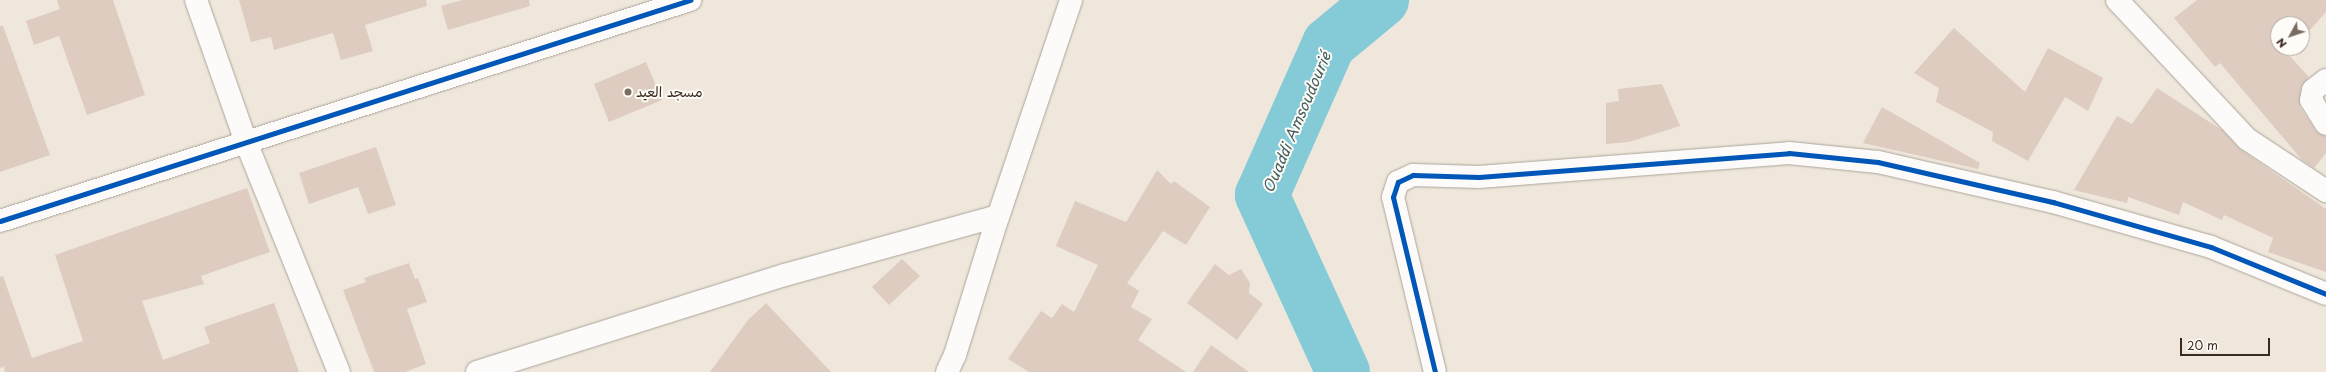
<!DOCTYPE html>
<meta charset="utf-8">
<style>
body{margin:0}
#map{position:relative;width:2326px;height:372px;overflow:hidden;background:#efe7db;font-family:"Playpen Sans","Playpen Sans Arabic",sans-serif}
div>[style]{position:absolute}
.river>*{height:54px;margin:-27px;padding:0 27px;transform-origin:27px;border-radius:27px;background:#85cad7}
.building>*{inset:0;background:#deccc1}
.roads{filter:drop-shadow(0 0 1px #aba49b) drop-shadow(0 0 1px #aba49b)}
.minor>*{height:22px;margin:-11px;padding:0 11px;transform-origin:11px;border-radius:11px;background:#fdfbfa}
.cycleway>*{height:5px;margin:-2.5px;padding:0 2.5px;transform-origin:2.5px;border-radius:2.5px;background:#0057b8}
.dots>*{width:11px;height:11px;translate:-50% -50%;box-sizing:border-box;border:2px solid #fdfcf7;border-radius:50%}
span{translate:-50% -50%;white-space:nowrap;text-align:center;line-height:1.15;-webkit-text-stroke:4px #fdfcf7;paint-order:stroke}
.poi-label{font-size:14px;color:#3b2a1e}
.left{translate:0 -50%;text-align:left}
.water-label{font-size:15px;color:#455d5e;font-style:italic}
.north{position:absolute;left:2270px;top:16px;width:40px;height:40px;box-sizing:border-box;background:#fdfcf7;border:1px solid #afa8a0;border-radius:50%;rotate:230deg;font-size:11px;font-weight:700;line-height:16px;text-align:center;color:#3b2a1e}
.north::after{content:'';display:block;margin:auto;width:14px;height:18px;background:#7a6c60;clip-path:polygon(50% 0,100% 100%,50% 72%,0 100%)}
.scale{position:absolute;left:2180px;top:338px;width:90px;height:18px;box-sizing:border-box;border:2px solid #3b2a1e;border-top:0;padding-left:5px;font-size:12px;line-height:14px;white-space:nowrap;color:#3b2a1e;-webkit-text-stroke:3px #fdfcf7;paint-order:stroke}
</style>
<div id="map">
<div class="river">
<div style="left:1343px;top:372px;width:195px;rotate:-114.6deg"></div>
<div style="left:1262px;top:195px;width:165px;rotate:-66.1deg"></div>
<div style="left:1329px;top:44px;width:69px;rotate:-39.7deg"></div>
</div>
<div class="building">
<div style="clip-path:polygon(57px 0,113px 0,145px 95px,87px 115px,59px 36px,34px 45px,26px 21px,60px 9px)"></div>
<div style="clip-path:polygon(239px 0,426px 0,427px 6px,365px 25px,373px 51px,341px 60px,333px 33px,274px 50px,271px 37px,251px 42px)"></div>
<div style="clip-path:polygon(462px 0,529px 0,530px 6px,448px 30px,441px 6px)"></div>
<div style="clip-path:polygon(2197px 0,2326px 0,2326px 12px,2302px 39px,2302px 24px,2278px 24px,2278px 48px,2294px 48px,2288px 54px,2309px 77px,2301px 88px,2300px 107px,2316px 131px,2326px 136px,2326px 153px,2314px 168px,2302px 160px,2220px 63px,2215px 67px,2174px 18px)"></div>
<div style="clip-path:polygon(0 26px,3px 26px,50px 155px,0 172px)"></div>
<div style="clip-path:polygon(1954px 28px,2025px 92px,2048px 48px,2103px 78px,2088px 111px,2065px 97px,2028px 161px,1992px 141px,1993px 132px,1936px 102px,1939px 88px,1914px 73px)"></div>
<div style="clip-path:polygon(646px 62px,662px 100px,609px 122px,594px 84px)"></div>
<div style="clip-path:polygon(1662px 84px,1680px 126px,1629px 142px,1606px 144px,1606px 103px,1619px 101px,1618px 89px)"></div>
<div style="clip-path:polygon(2157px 88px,2222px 130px,2240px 149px,2326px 209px,2326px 272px,2268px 252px,2273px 238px,2224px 215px,2222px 220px,2183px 202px,2179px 215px,2128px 197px,2127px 203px,2074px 190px,2117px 116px,2132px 124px)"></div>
<div style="clip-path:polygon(1882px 107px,1980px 163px,1978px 169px,1863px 143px)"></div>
<div style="clip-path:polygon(376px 147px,396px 205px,368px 214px,358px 187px,309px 204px,299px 173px)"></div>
<div style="clip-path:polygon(1157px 170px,1171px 184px,1174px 181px,1210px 207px,1186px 245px,1163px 231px,1127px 283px,1139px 291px,1131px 307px,1152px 319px,1138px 340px,1186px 372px,1029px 372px,1008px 359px,1041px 311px,1052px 318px,1062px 304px,1074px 312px,1098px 265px,1056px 246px,1075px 201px,1126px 222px)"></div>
<div style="clip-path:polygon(247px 188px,270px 252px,201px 276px,204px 284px,142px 301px,163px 360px,210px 343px,204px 327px,274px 303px,299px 372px,5px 372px,4px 367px,10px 365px,0 368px,0 277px,3px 276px,32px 358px,83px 341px,55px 255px)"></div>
<div style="clip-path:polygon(902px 259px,920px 276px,889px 305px,872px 287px)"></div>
<div style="clip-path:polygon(409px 263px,415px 279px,418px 278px,427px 302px,407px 309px,426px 364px,405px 372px,374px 372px,343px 290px,366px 282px,364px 278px)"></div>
<div style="clip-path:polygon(1215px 264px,1229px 275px,1241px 269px,1250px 283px,1249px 293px,1263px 304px,1237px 340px,1187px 303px)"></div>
<div style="clip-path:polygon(766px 303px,831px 372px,710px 372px,748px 320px)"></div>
<div style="clip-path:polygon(1211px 345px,1249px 372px,1193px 372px)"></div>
</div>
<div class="roads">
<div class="minor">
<div style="left:196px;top:0;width:151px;rotate:70.6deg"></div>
<div style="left:246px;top:142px;width:248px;rotate:68deg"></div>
<div style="left:2117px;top:0;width:190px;rotate:46.9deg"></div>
<div style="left:2247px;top:139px;width:95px;rotate:33.4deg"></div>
<div style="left:2326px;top:80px;width:16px;rotate:142deg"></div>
<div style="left:2313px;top:90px;width:10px;rotate:101deg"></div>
<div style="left:2311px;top:100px;width:28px;rotate:58deg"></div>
<div style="left:0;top:221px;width:725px;rotate:-17.76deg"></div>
<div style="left:477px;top:372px;width:323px;rotate:-17.5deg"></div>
<div style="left:785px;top:275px;width:221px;rotate:-15.5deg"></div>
<div style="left:947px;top:372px;width:19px;rotate:-65deg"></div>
<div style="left:955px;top:355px;width:129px;rotate:-72.8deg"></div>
<div style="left:993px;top:232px;width:245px;rotate:-71.4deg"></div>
<div style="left:1435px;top:372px;width:180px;rotate:-103.5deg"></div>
<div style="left:1393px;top:197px;width:16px;rotate:-72deg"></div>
<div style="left:1398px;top:182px;width:17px;rotate:-25deg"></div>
<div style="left:1413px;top:175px;width:66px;rotate:1.7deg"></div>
<div style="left:1479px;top:177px;width:311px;rotate:-4.4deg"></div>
<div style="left:1789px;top:153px;width:89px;rotate:5.8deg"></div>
<div style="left:1878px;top:162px;width:180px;rotate:12.9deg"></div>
<div style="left:2053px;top:202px;width:164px;rotate:15.9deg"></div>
<div style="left:2211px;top:247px;width:124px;rotate:22.2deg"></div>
</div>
</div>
<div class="cycleway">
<div style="left:0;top:221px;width:725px;rotate:-17.76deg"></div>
<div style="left:1435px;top:372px;width:180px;rotate:-103.5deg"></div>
<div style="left:1393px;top:197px;width:16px;rotate:-72deg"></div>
<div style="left:1398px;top:182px;width:17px;rotate:-25deg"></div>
<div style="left:1413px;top:175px;width:66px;rotate:1.7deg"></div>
<div style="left:1479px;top:177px;width:311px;rotate:-4.4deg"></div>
<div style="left:1789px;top:153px;width:89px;rotate:5.8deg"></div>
<div style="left:1878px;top:162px;width:180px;rotate:12.9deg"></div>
<div style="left:2053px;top:202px;width:164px;rotate:15.9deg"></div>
<div style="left:2211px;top:247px;width:124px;rotate:22.2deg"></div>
</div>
<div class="dots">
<div style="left:628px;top:92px;background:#7a6c60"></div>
</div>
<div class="poi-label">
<span class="left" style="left:636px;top:92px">مسجد العيد</span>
</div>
<div class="water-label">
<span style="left:1296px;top:122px;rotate:-67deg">Ouaddi Amsoudourié</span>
</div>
<div class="north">N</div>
<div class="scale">20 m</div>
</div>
